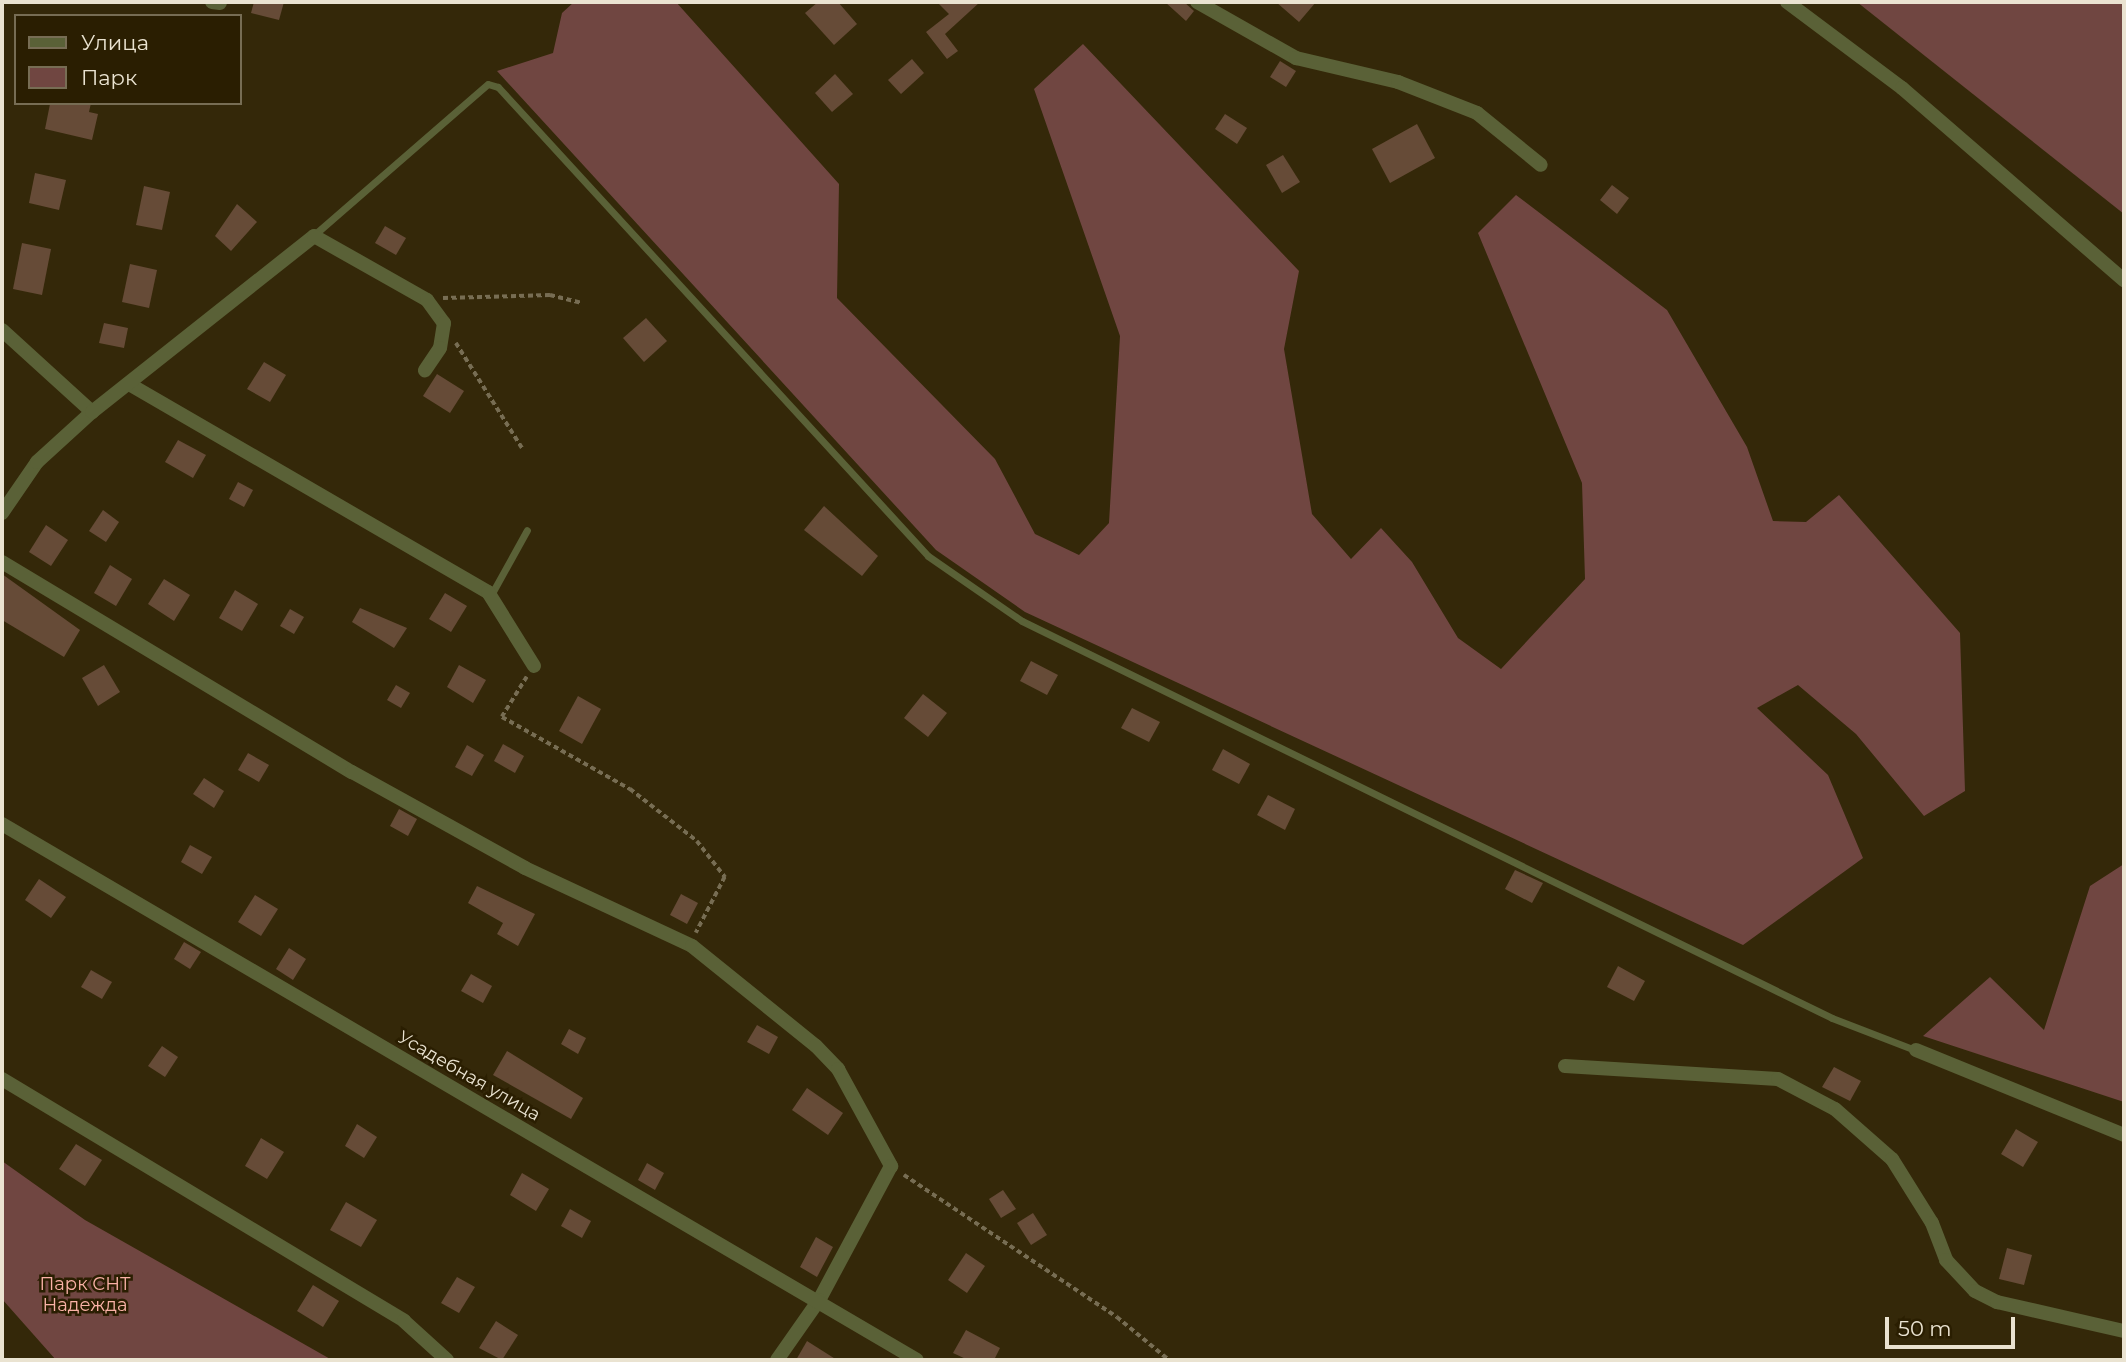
<!DOCTYPE html>
<meta charset="utf-8">
<style>
body{margin:0}
#map{position:relative;width:2126px;height:1362px;overflow:hidden;background:#342809;font-family:Montserrat,sans-serif}
div>[style]{position:absolute}
.green>*{inset:0;background:#704641}
.building>*{inset:0;background:#664b37}
.path>*{height:3.5px;margin-top:-1.75px;transform-origin:0;background:repeating-linear-gradient(90deg,#776d53 0 5px,transparent 0 8.5px)}
.service>*{height:7px;margin:-3.5px;padding:0 3.5px;transform-origin:3.5px;border-radius:3.5px;background:#5a6137}
.minor>*{height:14px;margin:-7px;padding:0 7px;transform-origin:7px;border-radius:7px;background:#5a6137}
span{translate:-50% -50%;white-space:nowrap;text-align:center;line-height:1.15;-webkit-text-stroke:5px #2a1e01;paint-order:stroke}
.street-label{font-size:18px;color:#eae3d1}
.park-label{font-size:18px;color:#fab2a7}
.frame{position:absolute;inset:0;border:4px solid #eae3d1;pointer-events:none}
.legend{position:absolute;left:14px;top:14px;width:228px;height:91px;box-sizing:border-box;background:#2a1e01;border:2px solid #776d54;margin:0;padding:9px 12px;list-style:none;font-size:21px;color:#eae3d1}
.legend li{display:flex;align-items:center;gap:14px;height:35px}
.legend b{width:35px;border:2px solid #776d54}
.scale{position:absolute;left:1885px;top:1317px;width:130px;height:32px;box-sizing:border-box;border:4px solid #eae3d1;border-top:0;padding-left:9px;font-size:21px;line-height:24px;white-space:nowrap;color:#eae3d1;-webkit-text-stroke:5px #2a1e01;paint-order:stroke}
</style>
<div id="map">
<div class="green">
<div style="clip-path:polygon(574px 2px,676px 2px,839px 184px,837px 298px,995px 459px,1035px 534px,1079px 555px,1109px 523px,1120px 336px,1034px 89px,1083px 44px,1299px 271px,1284px 349px,1312px 514px,1351px 559px,1381px 528px,1412px 562px,1458px 638px,1501px 669px,1585px 579px,1582px 483px,1478px 233px,1516px 195px,1667px 310px,1747px 447px,1773px 521px,1806px 522px,1839px 495px,1960px 633px,1965px 791px,1924px 816px,1856px 734px,1798px 685px,1757px 708px,1828px 775px,1863px 858px,1743px 945px,1025px 612px,936px 550px,497px 71px,553px 53px,562px 13px)"></div>
<div style="clip-path:polygon(1857px 2px,2124px 2px,2124px 214px)"></div>
<div style="clip-path:polygon(2124px 864px,2124px 1102px,1923px 1036px,1990px 977px,2044px 1030px,2090px 886px)"></div>
<div style="clip-path:polygon(2px 1161px,85px 1220px,332px 1360px,56px 1360px,2px 1299px)"></div>
</div>
<div class="building">
<div style="clip-path:polygon(254px 2px,284px 2px,279px 20px,251px 13px)"></div>
<div style="clip-path:polygon(818px 2px,838px 2px,857px 24px,834px 45px,805px 13px)"></div>
<div style="clip-path:polygon(937px 2px,980px 2px,945px 34px,958px 51px,947px 59px,926px 32px,949px 14px)"></div>
<div style="clip-path:polygon(1165px 2px,1184px 2px,1194px 11px,1186px 21px)"></div>
<div style="clip-path:polygon(1276px 2px,1316px 2px,1299px 22px)"></div>
<div style="clip-path:polygon(912px 59px,924px 73px,901px 94px,888px 80px)"></div>
<div style="clip-path:polygon(1280px 61px,1296px 71px,1286px 87px,1270px 77px)"></div>
<div style="clip-path:polygon(835px 74px,853px 94px,832px 112px,815px 93px)"></div>
<div style="clip-path:polygon(67px 103px,91px 103px,89px 112px,98px 114px,92px 140px,45px 129px,50px 104px)"></div>
<div style="clip-path:polygon(1225px 114px,1247px 128px,1237px 144px,1215px 129px)"></div>
<div style="clip-path:polygon(1417px 124px,1435px 158px,1390px 183px,1372px 149px)"></div>
<div style="clip-path:polygon(1283px 155px,1300px 182px,1282px 193px,1266px 165px)"></div>
<div style="clip-path:polygon(35px 173px,66px 180px,59px 210px,29px 203px)"></div>
<div style="clip-path:polygon(1612px 185px,1629px 198px,1617px 214px,1600px 200px)"></div>
<div style="clip-path:polygon(144px 186px,170px 192px,162px 230px,136px 225px)"></div>
<div style="clip-path:polygon(237px 204px,257px 222px,231px 251px,215px 236px)"></div>
<div style="clip-path:polygon(385px 226px,406px 238px,396px 255px,375px 243px)"></div>
<div style="clip-path:polygon(22px 243px,51px 249px,42px 295px,13px 289px)"></div>
<div style="clip-path:polygon(130px 264px,157px 270px,149px 308px,122px 302px)"></div>
<div style="clip-path:polygon(646px 318px,667px 341px,644px 362px,623px 338px)"></div>
<div style="clip-path:polygon(104px 323px,128px 328px,124px 348px,99px 343px)"></div>
<div style="clip-path:polygon(264px 362px,286px 375px,270px 402px,247px 389px)"></div>
<div style="clip-path:polygon(437px 374px,464px 391px,450px 413px,423px 396px)"></div>
<div style="clip-path:polygon(178px 440px,206px 455px,193px 478px,165px 462px)"></div>
<div style="clip-path:polygon(238px 482px,253px 490px,244px 507px,229px 499px)"></div>
<div style="clip-path:polygon(824px 506px,878px 556px,862px 576px,804px 530px)"></div>
<div style="clip-path:polygon(103px 510px,119px 522px,106px 542px,89px 531px)"></div>
<div style="clip-path:polygon(46px 525px,68px 540px,51px 566px,29px 552px)"></div>
<div style="clip-path:polygon(110px 565px,132px 579px,116px 606px,94px 593px)"></div>
<div style="clip-path:polygon(2px 574px,80px 630px,64px 657px,2px 620px)"></div>
<div style="clip-path:polygon(164px 579px,190px 595px,174px 621px,148px 604px)"></div>
<div style="clip-path:polygon(235px 590px,258px 604px,242px 631px,219px 618px)"></div>
<div style="clip-path:polygon(445px 593px,467px 606px,451px 632px,429px 619px)"></div>
<div style="clip-path:polygon(360px 608px,407px 628px,394px 648px,352px 622px)"></div>
<div style="clip-path:polygon(290px 609px,304px 617px,294px 634px,280px 626px)"></div>
<div style="clip-path:polygon(1031px 661px,1058px 675px,1047px 695px,1020px 681px)"></div>
<div style="clip-path:polygon(104px 665px,120px 692px,98px 706px,82px 678px)"></div>
<div style="clip-path:polygon(459px 665px,486px 680px,473px 703px,447px 687px)"></div>
<div style="clip-path:polygon(396px 685px,410px 693px,401px 708px,387px 700px)"></div>
<div style="clip-path:polygon(923px 694px,947px 713px,928px 737px,904px 718px)"></div>
<div style="clip-path:polygon(578px 696px,601px 709px,582px 744px,559px 731px)"></div>
<div style="clip-path:polygon(1132px 708px,1160px 722px,1149px 742px,1121px 728px)"></div>
<div style="clip-path:polygon(503px 744px,524px 756px,515px 773px,494px 761px)"></div>
<div style="clip-path:polygon(467px 745px,484px 755px,472px 776px,455px 767px)"></div>
<div style="clip-path:polygon(1223px 749px,1250px 764px,1239px 784px,1212px 770px)"></div>
<div style="clip-path:polygon(248px 753px,269px 765px,259px 782px,238px 770px)"></div>
<div style="clip-path:polygon(204px 778px,224px 791px,214px 808px,193px 794px)"></div>
<div style="clip-path:polygon(1268px 795px,1295px 809px,1285px 830px,1257px 815px)"></div>
<div style="clip-path:polygon(399px 809px,417px 819px,408px 836px,390px 826px)"></div>
<div style="clip-path:polygon(190px 845px,212px 857px,202px 874px,181px 862px)"></div>
<div style="clip-path:polygon(1515px 870px,1543px 883px,1532px 903px,1505px 889px)"></div>
<div style="clip-path:polygon(39px 879px,66px 897px,51px 918px,25px 900px)"></div>
<div style="clip-path:polygon(477px 886px,535px 914px,518px 946px,497px 934px,503px 923px,468px 903px)"></div>
<div style="clip-path:polygon(681px 894px,698px 903px,687px 924px,670px 915px)"></div>
<div style="clip-path:polygon(255px 895px,278px 909px,261px 936px,238px 922px)"></div>
<div style="clip-path:polygon(184px 942px,201px 952px,190px 969px,174px 959px)"></div>
<div style="clip-path:polygon(289px 948px,306px 959px,293px 980px,276px 969px)"></div>
<div style="clip-path:polygon(1618px 966px,1645px 981px,1634px 1001px,1607px 987px)"></div>
<div style="clip-path:polygon(91px 970px,112px 982px,102px 999px,81px 987px)"></div>
<div style="clip-path:polygon(471px 974px,492px 986px,483px 1003px,461px 991px)"></div>
<div style="clip-path:polygon(757px 1025px,778px 1037px,769px 1054px,747px 1042px)"></div>
<div style="clip-path:polygon(569px 1029px,586px 1038px,578px 1054px,561px 1044px)"></div>
<div style="clip-path:polygon(162px 1046px,178px 1057px,165px 1077px,148px 1066px)"></div>
<div style="clip-path:polygon(507px 1051px,583px 1098px,571px 1119px,493px 1075px)"></div>
<div style="clip-path:polygon(1834px 1067px,1861px 1081px,1850px 1101px,1822px 1087px)"></div>
<div style="clip-path:polygon(807px 1088px,843px 1113px,828px 1135px,792px 1110px)"></div>
<div style="clip-path:polygon(357px 1124px,377px 1137px,364px 1158px,345px 1146px)"></div>
<div style="clip-path:polygon(2016px 1129px,2038px 1142px,2023px 1167px,2001px 1154px)"></div>
<div style="clip-path:polygon(261px 1138px,284px 1152px,267px 1179px,245px 1166px)"></div>
<div style="clip-path:polygon(76px 1144px,102px 1160px,85px 1186px,59px 1169px)"></div>
<div style="clip-path:polygon(647px 1163px,664px 1173px,655px 1190px,638px 1180px)"></div>
<div style="clip-path:polygon(522px 1173px,549px 1189px,536px 1211px,510px 1195px)"></div>
<div style="clip-path:polygon(1003px 1190px,1016px 1209px,1001px 1218px,989px 1199px)"></div>
<div style="clip-path:polygon(346px 1202px,377px 1220px,361px 1247px,330px 1230px)"></div>
<div style="clip-path:polygon(570px 1209px,591px 1221px,582px 1238px,561px 1226px)"></div>
<div style="clip-path:polygon(1033px 1213px,1047px 1235px,1031px 1245px,1017px 1223px)"></div>
<div style="clip-path:polygon(816px 1237px,833px 1247px,817px 1277px,800px 1267px)"></div>
<div style="clip-path:polygon(2007px 1248px,2032px 1255px,2024px 1285px,1999px 1279px)"></div>
<div style="clip-path:polygon(966px 1253px,985px 1266px,967px 1293px,948px 1280px)"></div>
<div style="clip-path:polygon(457px 1277px,475px 1287px,459px 1313px,441px 1303px)"></div>
<div style="clip-path:polygon(313px 1285px,339px 1301px,323px 1327px,297px 1311px)"></div>
<div style="clip-path:polygon(496px 1321px,518px 1335px,502px 1360px,479px 1348px)"></div>
<div style="clip-path:polygon(966px 1330px,1000px 1348px,994px 1360px,968px 1360px,953px 1353px)"></div>
<div style="clip-path:polygon(807px 1341px,837px 1360px,796px 1360px)"></div>
</div>
<div class="path">
<div style="left:443px;top:298px;width:107px;rotate:-1.6deg"></div>
<div style="left:550px;top:295px;width:33px;rotate:14deg"></div>
<div style="left:456px;top:343px;width:124px;rotate:57.8deg"></div>
<div style="left:527px;top:677px;width:47px;rotate:122deg"></div>
<div style="left:502px;top:717px;width:147px;rotate:29.4deg"></div>
<div style="left:630px;top:789px;width:85px;rotate:37.8deg"></div>
<div style="left:697px;top:841px;width:46px;rotate:52.1deg"></div>
<div style="left:725px;top:877px;width:63px;rotate:117.4deg"></div>
<div style="left:904px;top:1175px;width:256px;rotate:33.7deg"></div>
<div style="left:1117px;top:1317px;width:67px;rotate:39.6deg"></div>
</div>
<div class="service">
<div style="left:314px;top:235px;width:230px;rotate:-41deg"></div>
<div style="left:488px;top:84px;width:10px;rotate:17deg"></div>
<div style="left:498px;top:87px;width:636px;rotate:47.48deg"></div>
<div style="left:928px;top:556px;width:114px;rotate:34.7deg"></div>
<div style="left:1022px;top:621px;width:902px;rotate:26.11deg"></div>
<div style="left:1832px;top:1018px;width:89px;rotate:21.1deg"></div>
<div style="left:491px;top:595px;width:74px;rotate:-61deg"></div>
</div>
<div class="minor">
<div style="left:212px;top:2px;width:8px;rotate:7deg"></div>
<div style="left:1197px;top:2px;width:114px;rotate:29.5deg"></div>
<div style="left:1296px;top:58px;width:105px;rotate:13.2deg"></div>
<div style="left:1398px;top:82px;width:85px;rotate:21.4deg"></div>
<div style="left:1477px;top:113px;width:82px;rotate:39.1deg"></div>
<div style="left:1787px;top:2px;width:144px;rotate:36.8deg"></div>
<div style="left:1902px;top:88px;width:294px;rotate:40.9deg"></div>
<div style="left:2px;top:330px;width:122px;rotate:42.3deg"></div>
<div style="left:129px;top:384px;width:415px;rotate:30.1deg"></div>
<div style="left:488px;top:592px;width:87px;rotate:58.1deg"></div>
<div style="left:2px;top:513px;width:62px;rotate:-55.5deg"></div>
<div style="left:37px;top:462px;width:74px;rotate:-42.3deg"></div>
<div style="left:92px;top:412px;width:283px;rotate:-38.4deg"></div>
<div style="left:314px;top:236px;width:130px;rotate:29.5deg"></div>
<div style="left:427px;top:300px;width:29px;rotate:54deg"></div>
<div style="left:444px;top:323px;width:25px;rotate:99deg"></div>
<div style="left:440px;top:348px;width:27px;rotate:124deg"></div>
<div style="left:2px;top:562px;width:408px;rotate:31deg"></div>
<div style="left:352px;top:772px;width:198px;rotate:29deg"></div>
<div style="left:525px;top:868px;width:184px;rotate:25deg"></div>
<div style="left:692px;top:946px;width:159px;rotate:38.9deg"></div>
<div style="left:816px;top:1046px;width:32px;rotate:46deg"></div>
<div style="left:838px;top:1069px;width:111px;rotate:61.3deg"></div>
<div style="left:891px;top:1166px;width:152px;rotate:118.2deg"></div>
<div style="left:819px;top:1300px;width:73px;rotate:125deg"></div>
<div style="left:2px;top:824px;width:1060px;rotate:30.36deg"></div>
<div style="left:1916px;top:1050px;width:225px;rotate:22.2deg"></div>
<div style="left:1565px;top:1066px;width:213px;rotate:3.5deg"></div>
<div style="left:1778px;top:1079px;width:64px;rotate:27.8deg"></div>
<div style="left:1835px;top:1109px;width:76px;rotate:41.3deg"></div>
<div style="left:1892px;top:1159px;width:75px;rotate:58deg"></div>
<div style="left:1932px;top:1223px;width:40px;rotate:69deg"></div>
<div style="left:1946px;top:1260px;width:42px;rotate:46.9deg"></div>
<div style="left:1975px;top:1291px;width:25px;rotate:27deg"></div>
<div style="left:1997px;top:1302px;width:130px;rotate:12.9deg"></div>
<div style="left:2px;top:1079px;width:469px;rotate:31deg"></div>
<div style="left:404px;top:1321px;width:58px;rotate:42.2deg"></div>
</div>
<div class="street-label">
<span style="left:469px;top:1076px;rotate:30deg">Усадебная улица</span>
</div>
<div class="park-label">
<span style="left:85px;top:1295px">Парк СНТ<br>Надежда</span>
</div>
<div class="frame"></div>
<ul class="legend">
<li><b style="height:9px;background:#5a6137"></b>Улица</li>
<li><b style="height:19px;background:#704641"></b>Парк</li>
</ul>
<div class="scale">50 m</div>
</div>
